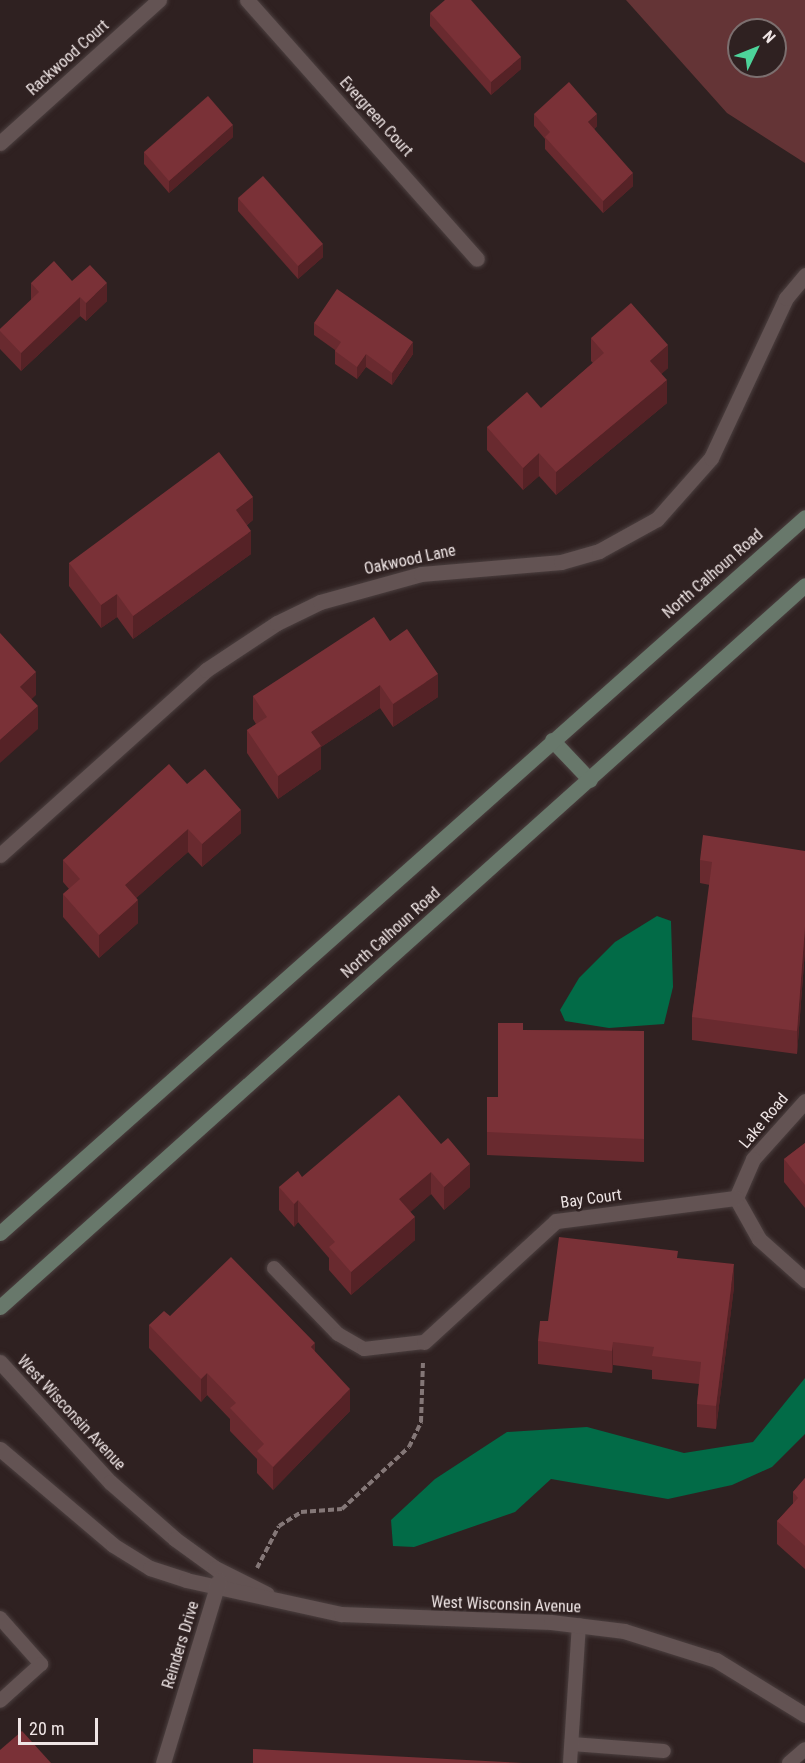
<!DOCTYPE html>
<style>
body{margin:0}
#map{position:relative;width:805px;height:1763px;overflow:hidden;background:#2f2121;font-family:"Roboto Condensed",sans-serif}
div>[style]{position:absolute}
.green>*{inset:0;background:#643436}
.water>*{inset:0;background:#026b47}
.path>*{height:4px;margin-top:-2px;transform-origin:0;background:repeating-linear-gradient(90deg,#847777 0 6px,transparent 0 9px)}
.roads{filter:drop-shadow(0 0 2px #4b3f3f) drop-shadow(0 0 2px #4b3f3f)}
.lane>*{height:14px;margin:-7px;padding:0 7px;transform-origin:7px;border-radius:7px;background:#635353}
.street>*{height:15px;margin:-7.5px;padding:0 7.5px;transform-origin:7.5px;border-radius:7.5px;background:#635353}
.secondary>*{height:15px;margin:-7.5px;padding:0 7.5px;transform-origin:7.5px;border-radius:7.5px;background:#68786b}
.wall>*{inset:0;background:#692a2f}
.shaded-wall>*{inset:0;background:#552226}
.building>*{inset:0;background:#7a3137}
span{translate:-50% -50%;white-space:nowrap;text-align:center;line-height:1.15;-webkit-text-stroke:5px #2f2121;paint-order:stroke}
.street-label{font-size:16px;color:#efe5e5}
.north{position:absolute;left:727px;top:18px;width:60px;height:60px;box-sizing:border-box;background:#2f2121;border:2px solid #7c6f6f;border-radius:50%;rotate:47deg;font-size:16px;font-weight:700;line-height:24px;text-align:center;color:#efe5e5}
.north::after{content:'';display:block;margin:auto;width:21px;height:27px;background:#4dd39a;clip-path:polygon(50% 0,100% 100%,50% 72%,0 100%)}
.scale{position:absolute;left:18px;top:1718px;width:80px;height:27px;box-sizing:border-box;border:3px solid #efe5e5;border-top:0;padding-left:8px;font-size:18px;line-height:21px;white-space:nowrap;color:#efe5e5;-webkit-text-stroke:4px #2f2121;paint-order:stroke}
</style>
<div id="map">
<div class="green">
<div style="clip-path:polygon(evenodd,626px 0,805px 0,805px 163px,727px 113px,626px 0,739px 30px,775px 30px,775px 66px,739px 66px,739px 30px)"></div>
</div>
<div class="water">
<div style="clip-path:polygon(657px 916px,671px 921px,673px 987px,664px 1024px,609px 1028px,565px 1021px,560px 1010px,579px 978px,615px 942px)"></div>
<div style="clip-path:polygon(805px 1378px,805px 1434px,772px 1467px,732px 1485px,668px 1499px,551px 1479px,515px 1512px,414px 1547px,393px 1546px,391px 1520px,435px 1479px,507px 1432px,587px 1427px,684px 1453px,753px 1442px)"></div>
</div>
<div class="path">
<div style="left:257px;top:1568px;width:47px;rotate:-62.4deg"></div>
<div style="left:279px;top:1526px;width:26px;rotate:-32deg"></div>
<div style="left:301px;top:1512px;width:41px;rotate:-4.2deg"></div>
<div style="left:342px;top:1509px;width:91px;rotate:-42.8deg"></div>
<div style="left:409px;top:1447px;width:28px;rotate:-64deg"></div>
<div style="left:421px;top:1422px;width:59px;rotate:-88.1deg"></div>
</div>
<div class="roads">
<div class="lane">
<div style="left:274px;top:1268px;width:92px;rotate:45.9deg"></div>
<div style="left:338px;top:1334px;width:30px;rotate:30deg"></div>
<div style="left:364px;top:1349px;width:60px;rotate:-6.7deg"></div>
<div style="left:0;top:1618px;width:62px;rotate:48.3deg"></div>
<div style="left:41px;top:1664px;width:55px;rotate:137.9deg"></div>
<div style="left:572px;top:1744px;width:92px;rotate:4.4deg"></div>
<div style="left:570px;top:1763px;width:138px;rotate:-86.3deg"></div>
<div style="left:789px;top:1763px;width:21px;rotate:-41deg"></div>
</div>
<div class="street">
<div style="left:247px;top:0;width:346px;rotate:48.4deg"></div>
<div style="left:0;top:143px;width:214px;rotate:-42deg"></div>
<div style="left:0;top:855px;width:277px;rotate:-41.9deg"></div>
<div style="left:206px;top:670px;width:85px;rotate:-33.5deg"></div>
<div style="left:277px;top:623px;width:48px;rotate:-26deg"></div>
<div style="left:320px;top:602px;width:105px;rotate:-15.5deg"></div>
<div style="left:421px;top:574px;width:141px;rotate:-4.9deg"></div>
<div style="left:561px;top:562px;width:40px;rotate:-16deg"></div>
<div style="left:599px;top:551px;width:66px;rotate:-28.9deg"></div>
<div style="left:657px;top:519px;width:81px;rotate:-48.5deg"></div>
<div style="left:711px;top:458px;width:177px;rotate:-64.9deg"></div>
<div style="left:786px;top:298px;width:30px;rotate:-50deg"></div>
<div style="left:805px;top:1101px;width:78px;rotate:131.9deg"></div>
<div style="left:753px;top:1159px;width:43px;rotate:113.6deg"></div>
<div style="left:736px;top:1198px;width:47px;rotate:60.7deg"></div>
<div style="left:759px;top:1239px;width:62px;rotate:41.7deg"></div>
<div style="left:424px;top:1342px;width:179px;rotate:-42.5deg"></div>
<div style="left:556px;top:1221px;width:181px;rotate:-7.3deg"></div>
<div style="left:0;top:1362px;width:163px;rotate:47.5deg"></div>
<div style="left:110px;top:1482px;width:86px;rotate:41.2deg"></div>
<div style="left:175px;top:1539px;width:49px;rotate:35.9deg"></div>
<div style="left:215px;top:1568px;width:58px;rotate:26.6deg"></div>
<div style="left:0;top:1449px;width:148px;rotate:40.3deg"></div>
<div style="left:113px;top:1545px;width:44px;rotate:31.9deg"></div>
<div style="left:150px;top:1568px;width:38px;rotate:18deg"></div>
<div style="left:186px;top:1580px;width:159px;rotate:12.4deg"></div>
<div style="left:341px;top:1614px;width:210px;rotate:2.2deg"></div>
<div style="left:551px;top:1622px;width:74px;rotate:7deg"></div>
<div style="left:624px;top:1631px;width:96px;rotate:17.5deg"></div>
<div style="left:716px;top:1660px;width:105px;rotate:31.7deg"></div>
<div style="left:163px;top:1763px;width:191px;rotate:-73deg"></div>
</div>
<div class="secondary">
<div style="left:552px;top:740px;width:55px;rotate:46.5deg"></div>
<div style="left:0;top:1233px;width:1077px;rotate:-41.65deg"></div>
<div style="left:0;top:1307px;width:1081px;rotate:-41.89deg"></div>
</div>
</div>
<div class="wall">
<div style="clip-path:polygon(430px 13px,521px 69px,491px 95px,430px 26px)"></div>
<div style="clip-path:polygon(534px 114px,597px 126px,594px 129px,633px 186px,603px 213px,545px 149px,545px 139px,534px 126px)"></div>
<div style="clip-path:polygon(233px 137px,169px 193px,144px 164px,144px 152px)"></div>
<div style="clip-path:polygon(238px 198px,323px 257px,298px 279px,238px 211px)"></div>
<div style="clip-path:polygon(72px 281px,107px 301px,86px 321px,80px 316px,21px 371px,0 349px,0 329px,31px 301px,31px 283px)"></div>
<div style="clip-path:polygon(314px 323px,413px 354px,392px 385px,366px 367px,357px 379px,335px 364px,335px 350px,314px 335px)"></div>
<div style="clip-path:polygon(591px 338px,668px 368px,661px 374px,667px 403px,556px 495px,539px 476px,523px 490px,487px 450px,487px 427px,541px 408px,593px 363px,591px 361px)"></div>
<div style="clip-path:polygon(253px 520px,247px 525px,251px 554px,133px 639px,117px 617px,101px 628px,69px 586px,69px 563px)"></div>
<div style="clip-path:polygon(390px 641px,438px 697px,393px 727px,380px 708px,321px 747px,321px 769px,278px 799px,247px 753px,247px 730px,256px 724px,253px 719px,253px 696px)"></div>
<div style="clip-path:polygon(187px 784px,241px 833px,202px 867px,188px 852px,136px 898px,138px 923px,99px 958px,63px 917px,63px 894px,69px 889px,63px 882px,63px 860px)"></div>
<div style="clip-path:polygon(805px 851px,805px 950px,797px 1054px,692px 1040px,692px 1017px,710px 885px,700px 883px,700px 860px)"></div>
<div style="clip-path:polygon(523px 1030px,644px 1031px,644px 1162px,487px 1155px,487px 1097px,498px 1097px)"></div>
<div style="clip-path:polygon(805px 1143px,805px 1208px,784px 1182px,784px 1159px)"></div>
<div style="clip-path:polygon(441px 1144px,470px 1187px,444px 1210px,431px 1194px,410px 1212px,415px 1240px,351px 1295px,329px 1270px,329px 1258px,298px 1222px,294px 1227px,279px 1210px,279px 1187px,302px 1177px)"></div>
<div style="clip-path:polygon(678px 1258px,734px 1287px,716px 1429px,697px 1427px,697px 1404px,699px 1384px,652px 1379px,652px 1370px,613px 1365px,612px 1373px,538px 1364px,538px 1341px,548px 1321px)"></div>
<div style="clip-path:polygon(170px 1316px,315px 1352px,350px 1411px,273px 1490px,257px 1473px,257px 1459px,230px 1431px,230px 1419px,207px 1395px,201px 1402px,149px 1348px,149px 1325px)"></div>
<div style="clip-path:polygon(805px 1478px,805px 1569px,777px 1544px,777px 1521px,793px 1504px,793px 1492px)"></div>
</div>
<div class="shaded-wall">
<div style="clip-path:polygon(521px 57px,521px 69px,491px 95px,491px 82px)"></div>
<div style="clip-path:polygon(597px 114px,597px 126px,588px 135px,588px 122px)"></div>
<div style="clip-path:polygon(233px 125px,233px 137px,169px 193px,169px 181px)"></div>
<div style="clip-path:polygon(633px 173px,633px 186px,603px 213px,603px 201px)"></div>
<div style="clip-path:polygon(323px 244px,323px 257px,298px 279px,298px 266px)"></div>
<div style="clip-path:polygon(107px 283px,107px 301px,86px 321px,86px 303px)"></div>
<div style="clip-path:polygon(80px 297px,80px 316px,21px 371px,21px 353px)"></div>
<div style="clip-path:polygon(413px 342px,413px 354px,392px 385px,392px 373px)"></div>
<div style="clip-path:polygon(668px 345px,668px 368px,650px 384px,650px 361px)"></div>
<div style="clip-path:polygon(366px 354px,366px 367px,357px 379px,357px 367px)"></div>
<div style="clip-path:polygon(667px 380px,667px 403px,556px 495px,556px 472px)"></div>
<div style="clip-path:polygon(539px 453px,539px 476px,523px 490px,523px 468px)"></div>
<div style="clip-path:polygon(253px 497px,253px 520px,236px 533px,236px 510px)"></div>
<div style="clip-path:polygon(251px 531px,251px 554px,133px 639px,133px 616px)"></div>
<div style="clip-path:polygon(117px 594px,117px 617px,101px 628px,101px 605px)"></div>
<div style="clip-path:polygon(36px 672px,36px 695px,20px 710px,20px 687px)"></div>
<div style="clip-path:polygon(438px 674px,438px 697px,393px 727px,393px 704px)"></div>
<div style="clip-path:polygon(380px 685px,380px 708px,321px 747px,321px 769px,278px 799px,278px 776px,311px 732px)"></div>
<div style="clip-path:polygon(38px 706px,38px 729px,0 763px,0 740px)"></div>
<div style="clip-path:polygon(241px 810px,241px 833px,202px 867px,202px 844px)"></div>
<div style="clip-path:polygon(188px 829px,188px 852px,125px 908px,125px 885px)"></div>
<div style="clip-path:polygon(138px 900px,138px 923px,99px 958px,99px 935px)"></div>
<div style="clip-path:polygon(805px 927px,805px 950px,797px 1054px,797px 1031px)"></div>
<div style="clip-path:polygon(470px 1164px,470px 1187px,444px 1210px,444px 1187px)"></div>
<div style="clip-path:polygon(431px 1172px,431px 1194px,399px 1222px,399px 1199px)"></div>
<div style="clip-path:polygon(298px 1200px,298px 1222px,294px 1227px,294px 1204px)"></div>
<div style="clip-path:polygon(415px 1217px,415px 1240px,351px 1295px,351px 1272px)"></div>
<div style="clip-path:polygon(734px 1264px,734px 1287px,716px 1429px,716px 1406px)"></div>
<div style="clip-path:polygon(613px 1342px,613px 1365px,612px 1373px,612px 1351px)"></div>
<div style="clip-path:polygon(315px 1343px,315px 1366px,311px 1347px)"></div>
<div style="clip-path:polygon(207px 1373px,207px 1395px,201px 1402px,201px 1379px)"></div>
<div style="clip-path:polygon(350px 1389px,350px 1411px,273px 1490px,273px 1467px)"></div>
</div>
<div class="building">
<div style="clip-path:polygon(445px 0,471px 0,521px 57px,491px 82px,430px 13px)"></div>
<div style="clip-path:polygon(569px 82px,597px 114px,588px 122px,633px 173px,603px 201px,545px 137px,550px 132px,534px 114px)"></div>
<div style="clip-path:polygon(208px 96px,233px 125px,169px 181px,144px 152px)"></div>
<div style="clip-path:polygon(263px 176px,323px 244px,298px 266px,238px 198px)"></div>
<div style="clip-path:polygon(54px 261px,72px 281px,90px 265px,107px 283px,86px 303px,80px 297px,21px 353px,0 331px,0 329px,39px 292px,31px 283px)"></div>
<div style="clip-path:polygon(337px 289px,413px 342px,392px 373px,366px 354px,357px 367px,335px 351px,341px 342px,314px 323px)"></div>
<div style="clip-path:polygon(631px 303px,668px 345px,650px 361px,667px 380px,556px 472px,539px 453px,523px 468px,487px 427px,527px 392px,541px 408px,604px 353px,591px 338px)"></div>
<div style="clip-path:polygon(219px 452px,253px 497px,236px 510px,251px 531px,133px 616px,117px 594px,101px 605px,69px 563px)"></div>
<div style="clip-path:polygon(374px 617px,390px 641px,407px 629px,438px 674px,393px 704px,380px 685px,311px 732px,321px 746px,278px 776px,247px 730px,267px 717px,253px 696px)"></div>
<div style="clip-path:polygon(0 633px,36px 672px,20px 687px,38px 706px,0 740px)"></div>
<div style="clip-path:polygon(169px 764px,187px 784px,205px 769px,241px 810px,202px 844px,188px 829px,125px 885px,138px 900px,99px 935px,63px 894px,80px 879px,63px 860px)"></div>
<div style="clip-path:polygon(703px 835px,805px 851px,805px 927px,797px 1031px,692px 1017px,712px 862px,700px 860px)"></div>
<div style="clip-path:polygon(498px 1023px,523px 1023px,523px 1030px,644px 1031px,644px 1139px,487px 1132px,487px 1097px,498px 1097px)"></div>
<div style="clip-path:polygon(399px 1095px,441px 1144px,448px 1138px,470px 1164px,444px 1187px,431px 1172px,399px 1199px,415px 1217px,351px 1272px,329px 1247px,335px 1242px,298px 1200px,294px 1204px,279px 1187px,298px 1171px,302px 1177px)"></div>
<div style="clip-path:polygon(805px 1143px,805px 1185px,784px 1159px)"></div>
<div style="clip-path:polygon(559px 1237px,678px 1251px,677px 1258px,734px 1264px,716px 1406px,697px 1404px,701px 1362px,652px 1356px,654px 1347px,613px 1342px,612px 1351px,538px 1341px,540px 1321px,548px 1321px)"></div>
<div style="clip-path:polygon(231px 1257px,315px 1343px,311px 1347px,350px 1389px,273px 1467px,257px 1451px,264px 1444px,230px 1408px,236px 1403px,207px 1373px,201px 1379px,149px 1325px,164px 1311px,170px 1316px)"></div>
<div style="clip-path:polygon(805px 1478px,805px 1546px,777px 1521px,798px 1498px,793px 1492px)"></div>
<div style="clip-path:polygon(22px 1731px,51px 1763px,0 1763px,0 1750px)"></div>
<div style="clip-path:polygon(253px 1749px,523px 1763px,253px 1763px)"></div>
</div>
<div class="street-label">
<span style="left:68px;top:58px;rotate:-42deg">Rackwood Court</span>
<span style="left:376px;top:117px;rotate:48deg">Evergreen Court</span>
<span style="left:410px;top:560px;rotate:-12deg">Oakwood Lane</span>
<span style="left:713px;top:574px;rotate:-41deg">North Calhoun Road</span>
<span style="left:391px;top:933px;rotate:-42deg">North Calhoun Road</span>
<span style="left:764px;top:1121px;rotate:-50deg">Lake Road</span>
<span style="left:591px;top:1199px;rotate:-8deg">Bay Court</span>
<span style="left:71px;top:1413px;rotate:47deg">West Wisconsin Avenue</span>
<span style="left:506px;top:1605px;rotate:2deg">West Wisconsin Avenue</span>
<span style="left:181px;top:1645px;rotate:-73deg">Reinders Drive</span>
</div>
<div class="north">N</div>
<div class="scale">20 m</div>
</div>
